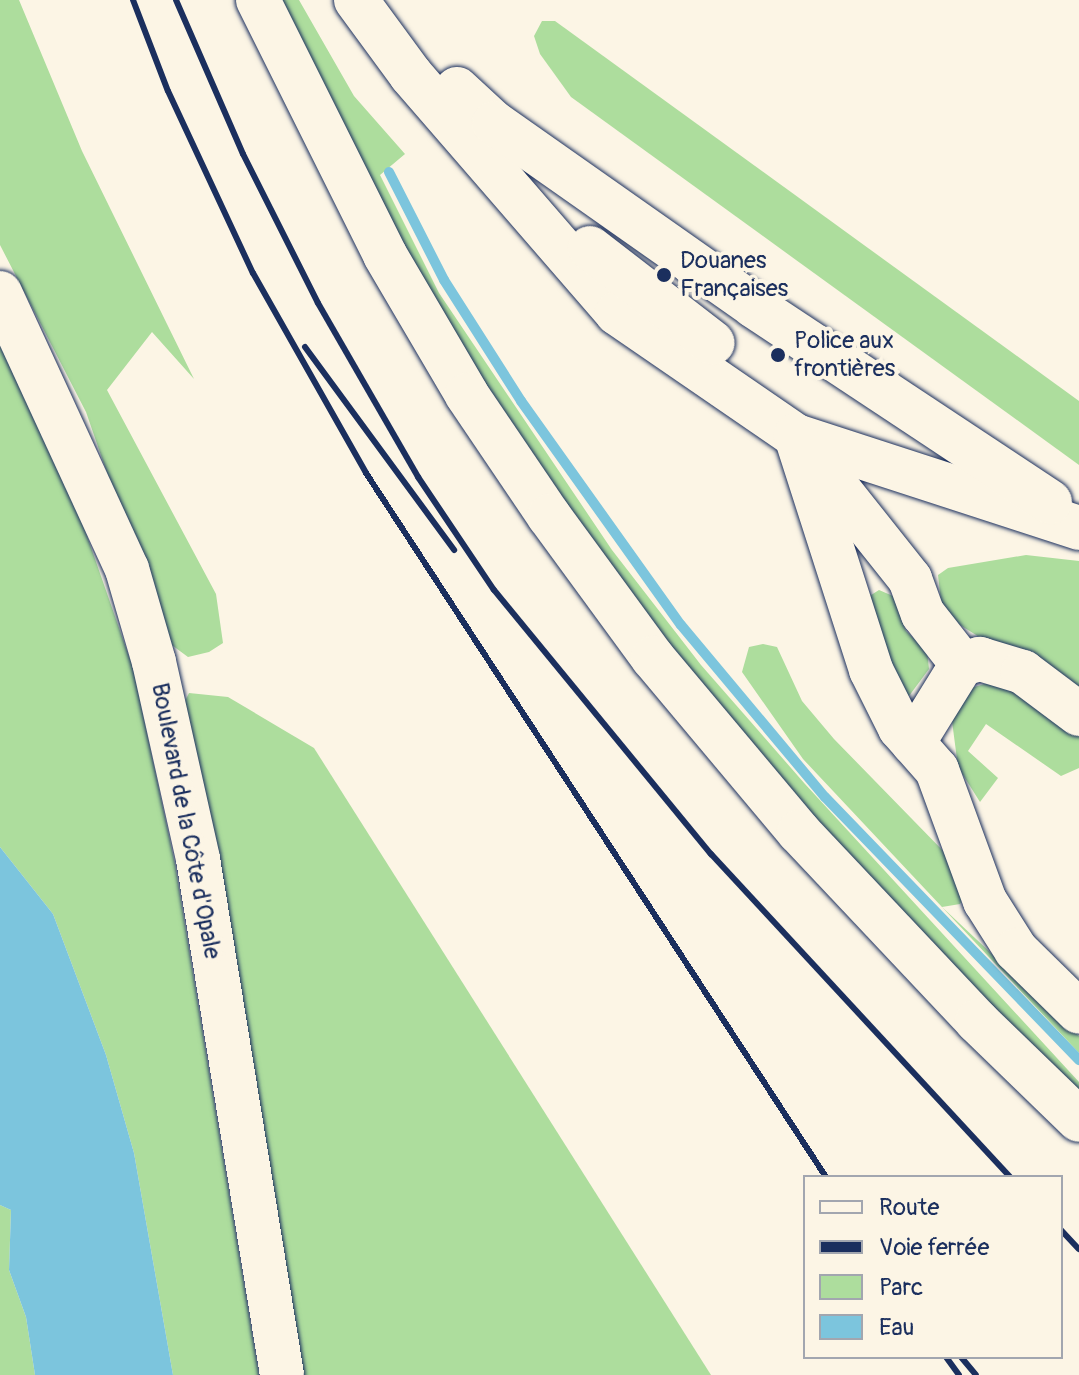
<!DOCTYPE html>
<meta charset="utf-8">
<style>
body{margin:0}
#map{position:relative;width:1079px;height:1375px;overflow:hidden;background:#fcf5e5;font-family:Pangolin,sans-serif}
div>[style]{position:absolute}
.green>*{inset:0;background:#addd9d}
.water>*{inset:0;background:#7cc5dd}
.stream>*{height:10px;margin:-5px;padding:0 5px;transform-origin:5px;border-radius:5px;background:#7cc5dd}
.roads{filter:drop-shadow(0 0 2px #1b2f5e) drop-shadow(0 0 2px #1b2f5e)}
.minor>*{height:44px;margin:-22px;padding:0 22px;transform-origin:22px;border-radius:22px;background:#fcf5e5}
.rail>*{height:6px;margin:-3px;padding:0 3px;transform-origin:3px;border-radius:3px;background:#1b2f5e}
.dots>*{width:22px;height:22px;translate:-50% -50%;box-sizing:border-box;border:4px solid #fcf5e5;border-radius:50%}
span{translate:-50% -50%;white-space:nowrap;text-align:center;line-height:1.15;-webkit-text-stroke:8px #fcf5e5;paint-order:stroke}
.poi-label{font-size:24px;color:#1b2f5e}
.left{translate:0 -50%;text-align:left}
.street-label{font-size:24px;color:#1b2f5e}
.legend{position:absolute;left:803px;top:1175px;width:260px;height:184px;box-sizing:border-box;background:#fcf5e5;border:2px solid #a2a6af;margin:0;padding:10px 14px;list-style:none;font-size:24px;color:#1b2f5e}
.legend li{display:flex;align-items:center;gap:16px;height:40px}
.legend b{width:40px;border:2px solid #a2a6af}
</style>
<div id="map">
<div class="green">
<div style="clip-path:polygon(0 0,19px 0,82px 151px,194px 379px,152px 332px,107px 390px,216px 594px,223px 643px,209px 652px,188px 657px,165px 640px,86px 412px,0 245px)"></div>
<div style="clip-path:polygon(275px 0,299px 0,354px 96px,405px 154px,380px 175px,439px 293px,612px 550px,701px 665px,805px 784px,1079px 1082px,1079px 1095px,755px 761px,461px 360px)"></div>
<div style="clip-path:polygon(542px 21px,555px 21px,1079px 401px,1079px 465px,571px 97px,540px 54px,534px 36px)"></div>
<div style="clip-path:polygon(0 338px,56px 447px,133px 668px,175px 864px,259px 1375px,173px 1375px,134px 1153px,106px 1055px,53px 914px,0 847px)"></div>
<div style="clip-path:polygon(1026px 555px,1079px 561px,1079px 699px,960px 625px,941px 602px,938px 575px,948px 568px)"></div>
<div style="clip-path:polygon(879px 590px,893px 596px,906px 631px,927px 651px,929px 669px,906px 700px,860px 602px)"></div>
<div style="clip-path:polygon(763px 644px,777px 647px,802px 701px,834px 739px,952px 860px,967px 891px,960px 904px,942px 907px,1079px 1036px,1079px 1053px,803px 759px,742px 672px,749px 647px)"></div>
<div style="clip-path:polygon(991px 682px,1009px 685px,1079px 730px,1079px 768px,1061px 776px,986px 724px,968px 751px,998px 778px,980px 802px,958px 767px,952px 721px,971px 688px)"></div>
<div style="clip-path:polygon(189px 693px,228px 697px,314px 748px,711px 1375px,297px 1375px,182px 707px)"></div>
<div style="clip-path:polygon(0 1205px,11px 1210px,9px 1270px,26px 1317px,35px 1375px,0 1375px)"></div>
</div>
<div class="water">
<div style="clip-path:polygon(0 847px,53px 914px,106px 1055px,134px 1153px,173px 1375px,35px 1375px,26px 1317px,9px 1270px,11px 1210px,0 1205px)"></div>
</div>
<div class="stream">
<div style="left:389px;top:172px;width:121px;rotate:63deg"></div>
<div style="left:444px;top:280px;width:143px;rotate:57.5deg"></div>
<div style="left:521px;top:401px;width:275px;rotate:54.5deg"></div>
<div style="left:681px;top:625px;width:224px;rotate:50.1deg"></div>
<div style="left:825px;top:797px;width:366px;rotate:46deg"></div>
</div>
<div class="roads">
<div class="minor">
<div style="left:258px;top:0;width:285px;rotate:63.5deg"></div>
<div style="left:385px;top:255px;width:162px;rotate:59.6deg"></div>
<div style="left:467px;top:395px;width:146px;rotate:55.9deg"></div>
<div style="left:549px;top:516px;width:176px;rotate:53.8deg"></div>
<div style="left:653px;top:658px;width:227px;rotate:50deg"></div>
<div style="left:799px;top:832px;width:260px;rotate:46.7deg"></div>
<div style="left:977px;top:1021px;width:142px;rotate:44.1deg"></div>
<div style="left:356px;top:0;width:93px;rotate:53.7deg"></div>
<div style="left:411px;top:75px;width:315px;rotate:49.1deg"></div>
<div style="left:617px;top:313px;width:217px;rotate:34.5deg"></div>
<div style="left:796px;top:436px;width:298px;rotate:18deg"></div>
<div style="left:457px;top:89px;width:50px;rotate:42.6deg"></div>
<div style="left:494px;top:123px;width:318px;rotate:35.1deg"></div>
<div style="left:754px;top:306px;width:355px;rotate:33.5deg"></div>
<div style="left:590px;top:248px;width:155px;rotate:37.7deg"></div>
<div style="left:0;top:293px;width:304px;rotate:65.3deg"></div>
<div style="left:127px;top:569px;width:97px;rotate:73.8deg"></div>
<div style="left:154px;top:662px;width:202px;rotate:77.4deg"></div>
<div style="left:198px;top:859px;width:523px;rotate:80.75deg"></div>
<div style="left:796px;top:436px;width:246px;rotate:72.2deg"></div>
<div style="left:871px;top:670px;width:65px;rotate:63.4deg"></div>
<div style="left:900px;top:728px;width:56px;rotate:48.6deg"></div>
<div style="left:937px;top:770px;width:140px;rotate:69.9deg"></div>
<div style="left:985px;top:901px;width:58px;rotate:57.7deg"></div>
<div style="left:1016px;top:950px;width:88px;rotate:44.5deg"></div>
<div style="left:813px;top:457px;width:156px;rotate:51.5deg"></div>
<div style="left:910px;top:579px;width:37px;rotate:70deg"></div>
<div style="left:923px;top:614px;width:63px;rotate:52deg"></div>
<div style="left:913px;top:743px;width:93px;rotate:-58.2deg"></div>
<div style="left:962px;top:664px;width:19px;rotate:-16deg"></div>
<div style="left:980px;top:659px;width:45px;rotate:16.8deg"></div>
<div style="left:1023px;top:672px;width:70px;rotate:36.9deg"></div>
</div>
</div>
<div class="rail">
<div style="left:133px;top:0;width:97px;rotate:69deg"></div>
<div style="left:168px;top:91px;width:201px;rotate:65deg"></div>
<div style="left:253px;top:273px;width:230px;rotate:60.5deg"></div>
<div style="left:366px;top:473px;width:841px;rotate:56.84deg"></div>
<div style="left:176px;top:0;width:168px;rotate:66.5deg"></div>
<div style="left:243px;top:154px;width:167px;rotate:63.3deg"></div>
<div style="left:318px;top:303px;width:201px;rotate:60.1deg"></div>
<div style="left:418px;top:477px;width:136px;rotate:56.1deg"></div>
<div style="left:494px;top:590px;width:342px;rotate:50.6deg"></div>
<div style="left:711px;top:854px;width:440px;rotate:47.2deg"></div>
<div style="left:305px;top:347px;width:252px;rotate:53.7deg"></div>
<div style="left:1061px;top:1230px;width:26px;rotate:47deg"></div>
<div style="left:946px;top:1357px;width:22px;rotate:54deg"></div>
<div style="left:961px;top:1357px;width:23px;rotate:50deg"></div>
</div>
<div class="dots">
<div style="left:664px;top:275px;background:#1b2f5e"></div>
<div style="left:778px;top:355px;background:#1b2f5e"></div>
</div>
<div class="poi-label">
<span class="left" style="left:680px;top:275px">Douanes<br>Françaises</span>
<span class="left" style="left:794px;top:355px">Police aux<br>frontières</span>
</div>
<div class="street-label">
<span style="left:186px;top:821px;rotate:79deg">Boulevard de la Côte d'Opale</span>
</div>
<ul class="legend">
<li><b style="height:10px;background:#fcf5e5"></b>Route</li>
<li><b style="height:10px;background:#1b2f5e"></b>Voie ferrée</li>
<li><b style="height:22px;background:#addd9d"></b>Parc</li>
<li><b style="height:22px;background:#7cc5dd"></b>Eau</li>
</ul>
</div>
